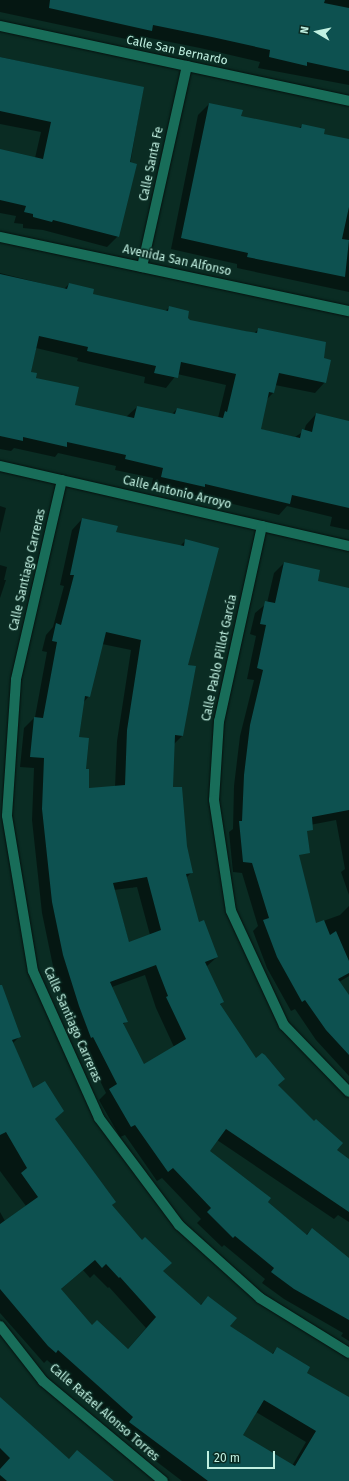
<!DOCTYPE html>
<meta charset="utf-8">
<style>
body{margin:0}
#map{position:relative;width:349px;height:1481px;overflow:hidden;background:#0a2c23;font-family:"Fira Sans",sans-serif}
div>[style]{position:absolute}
.shadow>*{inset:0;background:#0007}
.building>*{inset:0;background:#0d5150}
.roads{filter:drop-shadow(0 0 1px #05110e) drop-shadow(0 0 1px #05110e)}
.street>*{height:10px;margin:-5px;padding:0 5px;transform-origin:5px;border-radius:5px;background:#186d59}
span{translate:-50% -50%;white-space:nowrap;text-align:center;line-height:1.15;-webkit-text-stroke:3px #0a2c23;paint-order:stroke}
.street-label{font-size:12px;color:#c1f0e1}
.north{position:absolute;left:297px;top:12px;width:40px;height:40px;-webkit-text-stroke:3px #0a2c23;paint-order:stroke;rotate:279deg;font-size:11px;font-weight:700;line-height:16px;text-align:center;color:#c1f0e1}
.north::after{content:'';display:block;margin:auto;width:14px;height:18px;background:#c1f0e1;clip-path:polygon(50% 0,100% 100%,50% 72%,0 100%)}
.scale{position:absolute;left:207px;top:1451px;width:68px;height:18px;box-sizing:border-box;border:2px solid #c1f0e1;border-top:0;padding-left:5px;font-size:12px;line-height:14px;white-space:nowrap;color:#c1f0e1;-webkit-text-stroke:3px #0a2c23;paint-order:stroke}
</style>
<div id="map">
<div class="shadow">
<div style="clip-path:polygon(0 0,349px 0,349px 85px,258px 68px,260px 62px,200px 48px,145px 37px,140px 42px,0 12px)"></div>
<div style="clip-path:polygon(0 57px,143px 88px,118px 236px,107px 247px,43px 230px,23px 228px,23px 224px,14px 223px,16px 216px,0 213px,0 150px,35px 158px,41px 132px,0 124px)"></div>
<div style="clip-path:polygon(209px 104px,240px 117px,299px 128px,303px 125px,322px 134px,349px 140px,349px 292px,237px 268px,237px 264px,171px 249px,198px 115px)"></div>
<div style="clip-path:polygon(evenodd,0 273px,64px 289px,69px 284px,92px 295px,165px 311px,170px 307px,190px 321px,254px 333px,259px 329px,322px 359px,325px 382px,315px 393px,275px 385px,274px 392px,266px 400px,259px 429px,295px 437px,304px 431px,306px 425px,316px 414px,349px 449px,349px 530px,330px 526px,332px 517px,287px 506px,279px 515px,195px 495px,193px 497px,151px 488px,153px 478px,115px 470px,116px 466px,58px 453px,55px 457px,14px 448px,11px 451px,0 449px,0 273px,36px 348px,78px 358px,77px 361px,145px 377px,144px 383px,166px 388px,177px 374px,226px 385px,218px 418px,177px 409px,172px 414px,137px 407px,126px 417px,74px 406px,30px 373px,36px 348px)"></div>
<div style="clip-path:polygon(0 506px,6px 508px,0 533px)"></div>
<div style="clip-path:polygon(evenodd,82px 519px,115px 533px,180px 546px,186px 540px,187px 665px,194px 667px,182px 736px,173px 745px,172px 788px,192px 872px,186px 878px,198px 923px,217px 957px,206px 967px,223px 1002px,220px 1005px,255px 1059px,335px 1150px,349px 1160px,349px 1222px,338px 1215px,334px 1219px,217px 1140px,209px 1151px,306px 1235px,312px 1229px,349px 1260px,349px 1341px,341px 1336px,343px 1333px,284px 1299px,262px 1283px,265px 1279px,224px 1245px,222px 1247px,197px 1223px,201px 1219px,162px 1178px,157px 1181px,125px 1135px,120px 1137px,99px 1100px,106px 1093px,83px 1046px,81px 1047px,69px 1016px,53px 966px,42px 913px,32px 820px,34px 768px,20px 767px,24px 728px,35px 717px,47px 652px,42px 651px,46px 635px,53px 627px,64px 586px,60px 585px,72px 530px,82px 519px,102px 644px,131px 650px,117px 741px,115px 787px,88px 789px,78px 738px,83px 703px,89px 696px,102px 644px,82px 519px,137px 887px,150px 935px,129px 943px,114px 890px,137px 887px,82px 519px,145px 975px,156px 1008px,174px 1047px,144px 1065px,123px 1025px,126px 1021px,112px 987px,145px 975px)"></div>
<div style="clip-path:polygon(284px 563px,316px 582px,349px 589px,349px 895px,341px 872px,345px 869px,336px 820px,294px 828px,290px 820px,315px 924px,340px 915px,349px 906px,349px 976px,339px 982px,349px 997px,349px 1076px,316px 1040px,295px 1009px,291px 1011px,267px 968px,253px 931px,258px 926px,242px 873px,233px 872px,229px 832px,233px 829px,234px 786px,240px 736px,254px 680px,247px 679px,256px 636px,250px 634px,255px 613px,267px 603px,274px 573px)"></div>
<div style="clip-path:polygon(0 565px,7px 567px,4px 580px,6px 580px,0 598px)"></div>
<div style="clip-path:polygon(evenodd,0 1004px,20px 1036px,12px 1044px,33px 1089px,63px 1111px,54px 1120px,115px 1202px,111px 1206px,162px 1271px,200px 1305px,209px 1297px,229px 1327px,272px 1354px,277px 1348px,305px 1373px,349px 1398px,349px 1481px,182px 1481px,119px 1433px,123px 1428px,47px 1360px,44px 1363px,0 1313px,0 1212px,5px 1221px,26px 1206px,0 1171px,0 1004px,83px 1270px,90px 1278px,94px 1274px,108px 1288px,109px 1287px,146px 1328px,127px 1350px,92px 1326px,60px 1290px,83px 1270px,0 1004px,256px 1412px,306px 1442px,292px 1466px,242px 1435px,256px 1412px)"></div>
<div style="clip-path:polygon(0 1400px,69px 1460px,105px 1481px,0 1481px)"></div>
</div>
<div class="building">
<div style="clip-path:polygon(50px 0,325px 0,324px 3px,349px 8px,349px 71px,307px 62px,307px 66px,269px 57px,270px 50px,212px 37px,153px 25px,152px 31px,49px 8px)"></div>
<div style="clip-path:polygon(0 57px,144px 87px,130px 162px,137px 164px,119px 237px,53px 220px,52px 222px,33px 217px,33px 214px,24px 212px,26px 206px,0 200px,0 149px,43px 159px,51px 122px,0 111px)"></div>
<div style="clip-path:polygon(209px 103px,243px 110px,241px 116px,301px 128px,302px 124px,325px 129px,324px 134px,349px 139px,349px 207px,342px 239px,349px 240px,345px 277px,247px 257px,248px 253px,181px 238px)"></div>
<div style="clip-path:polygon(evenodd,0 274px,67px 289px,69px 283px,94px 289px,93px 294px,168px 311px,169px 306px,189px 311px,188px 318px,190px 320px,245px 331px,257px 333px,258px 328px,326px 342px,324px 358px,331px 360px,326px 383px,279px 373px,274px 393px,269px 392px,261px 429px,300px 438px,302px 429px,312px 432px,316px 413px,349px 421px,349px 508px,292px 495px,290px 504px,205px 484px,205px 487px,161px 477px,163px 468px,125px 459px,126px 455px,67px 442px,67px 447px,23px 437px,23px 441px,0 436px,0 274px,39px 336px,88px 347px,87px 351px,156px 366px,154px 373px,178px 378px,181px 362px,236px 374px,227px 412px,225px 411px,223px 418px,177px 408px,175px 414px,137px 406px,134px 418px,75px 405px,79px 387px,36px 378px,37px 373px,31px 372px,39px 336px)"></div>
<div style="clip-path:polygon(evenodd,82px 518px,118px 526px,116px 532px,184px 546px,185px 539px,219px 548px,188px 665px,196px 666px,183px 736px,175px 735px,173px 787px,182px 787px,187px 846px,193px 873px,186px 874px,199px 922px,204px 920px,218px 957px,205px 962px,224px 1002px,220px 1004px,256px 1058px,262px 1053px,265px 1055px,285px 1079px,278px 1085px,314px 1121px,316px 1119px,343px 1143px,337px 1150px,349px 1159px,349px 1212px,226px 1129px,210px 1151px,271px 1198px,268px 1202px,307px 1235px,312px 1228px,349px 1258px,349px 1320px,294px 1289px,271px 1272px,274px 1268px,235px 1236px,233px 1238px,207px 1212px,211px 1208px,173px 1168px,168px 1172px,135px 1125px,131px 1127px,109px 1089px,117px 1084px,93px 1037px,91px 1038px,79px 1006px,63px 955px,52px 902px,42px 809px,44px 758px,30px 757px,34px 717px,43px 718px,57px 642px,52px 641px,56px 623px,61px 625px,74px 575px,70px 575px,82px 518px,106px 632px,141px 640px,127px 730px,125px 785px,89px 788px,89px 769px,86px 769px,89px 738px,79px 737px,85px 696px,90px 697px,106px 632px,82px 518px,147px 877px,161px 930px,129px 942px,113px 883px,147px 877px,82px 518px,156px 965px,168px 996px,166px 997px,186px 1039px,144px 1064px,123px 1023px,128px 1022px,110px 982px,156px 965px)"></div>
<div style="clip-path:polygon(284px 562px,320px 570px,318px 581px,349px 588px,349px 810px,312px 817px,313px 830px,307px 831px,310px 853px,299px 855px,316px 923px,324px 920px,330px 935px,336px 931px,349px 961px,349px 973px,338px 979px,349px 995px,349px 1055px,326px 1030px,305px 1000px,302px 1002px,277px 957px,263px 920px,269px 918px,252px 863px,243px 862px,239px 821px,242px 821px,244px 775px,250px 725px,263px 670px,257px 668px,266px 625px,260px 624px,265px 601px,275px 603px)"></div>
<div style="clip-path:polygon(evenodd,0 985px,2px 985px,21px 1037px,12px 1040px,33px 1088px,45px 1081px,64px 1111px,55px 1119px,116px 1202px,112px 1205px,142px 1240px,145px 1237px,172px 1263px,163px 1271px,201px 1305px,208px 1296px,237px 1318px,230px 1326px,273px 1354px,277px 1347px,310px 1367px,307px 1373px,349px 1397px,349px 1481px,208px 1481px,129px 1422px,133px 1417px,58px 1350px,56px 1353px,48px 1346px,0 1289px,0 1224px,38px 1197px,21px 1173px,27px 1168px,6px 1132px,0 1135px,0 985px,95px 1260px,102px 1268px,106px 1264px,119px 1278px,120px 1277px,156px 1317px,128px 1349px,97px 1320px,92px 1325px,61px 1289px,95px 1260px,0 985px,264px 1400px,316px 1431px,295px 1466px,243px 1435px,264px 1400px)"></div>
<div style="clip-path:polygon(0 1397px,69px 1459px,77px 1450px,114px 1481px,7px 1481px,0 1475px,0 1469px,10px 1458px,0 1448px)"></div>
</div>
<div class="roads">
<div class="street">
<div style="left:0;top:26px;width:357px;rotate:12.1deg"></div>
<div style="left:0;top:237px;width:357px;rotate:12deg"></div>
<div style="left:142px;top:267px;width:206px;rotate:-77.4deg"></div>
<div style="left:0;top:466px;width:358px;rotate:12.9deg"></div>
<div style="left:62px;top:480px;width:205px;rotate:103deg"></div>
<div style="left:16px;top:680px;width:136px;rotate:93.8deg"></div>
<div style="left:7px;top:816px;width:157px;rotate:80.5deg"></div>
<div style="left:33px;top:971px;width:161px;rotate:65.8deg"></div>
<div style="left:99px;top:1118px;width:134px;rotate:53.2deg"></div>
<div style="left:179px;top:1225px;width:109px;rotate:42deg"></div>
<div style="left:260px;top:1298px;width:105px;rotate:31.7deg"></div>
<div style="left:262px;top:526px;width:200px;rotate:102.4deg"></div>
<div style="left:219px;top:721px;width:79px;rotate:93.6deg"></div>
<div style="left:214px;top:800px;width:112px;rotate:81.3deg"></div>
<div style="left:231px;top:911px;width:126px;rotate:65.1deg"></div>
<div style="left:284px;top:1025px;width:93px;rotate:45.9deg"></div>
<div style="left:0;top:1326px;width:70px;rotate:52deg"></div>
<div style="left:43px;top:1381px;width:156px;rotate:39.8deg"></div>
</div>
</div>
<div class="street-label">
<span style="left:177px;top:51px;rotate:12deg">Calle San Bernardo</span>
<span style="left:152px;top:164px;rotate:-78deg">Calle Santa Fe</span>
<span style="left:177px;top:261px;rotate:12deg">Avenida San Alfonso</span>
<span style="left:177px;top:493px;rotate:13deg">Calle Antonio Arroyo</span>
<span style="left:28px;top:570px;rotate:-77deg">Calle Santiago Carreras</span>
<span style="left:220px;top:658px;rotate:-78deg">Calle Pablo Pillot García</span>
<span style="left:72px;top:1025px;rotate:66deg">Calle Santiago Carreras</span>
<span style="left:104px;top:1413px;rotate:41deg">Calle Rafael Alonso Torres</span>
</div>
<div class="north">N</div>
<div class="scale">20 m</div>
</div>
